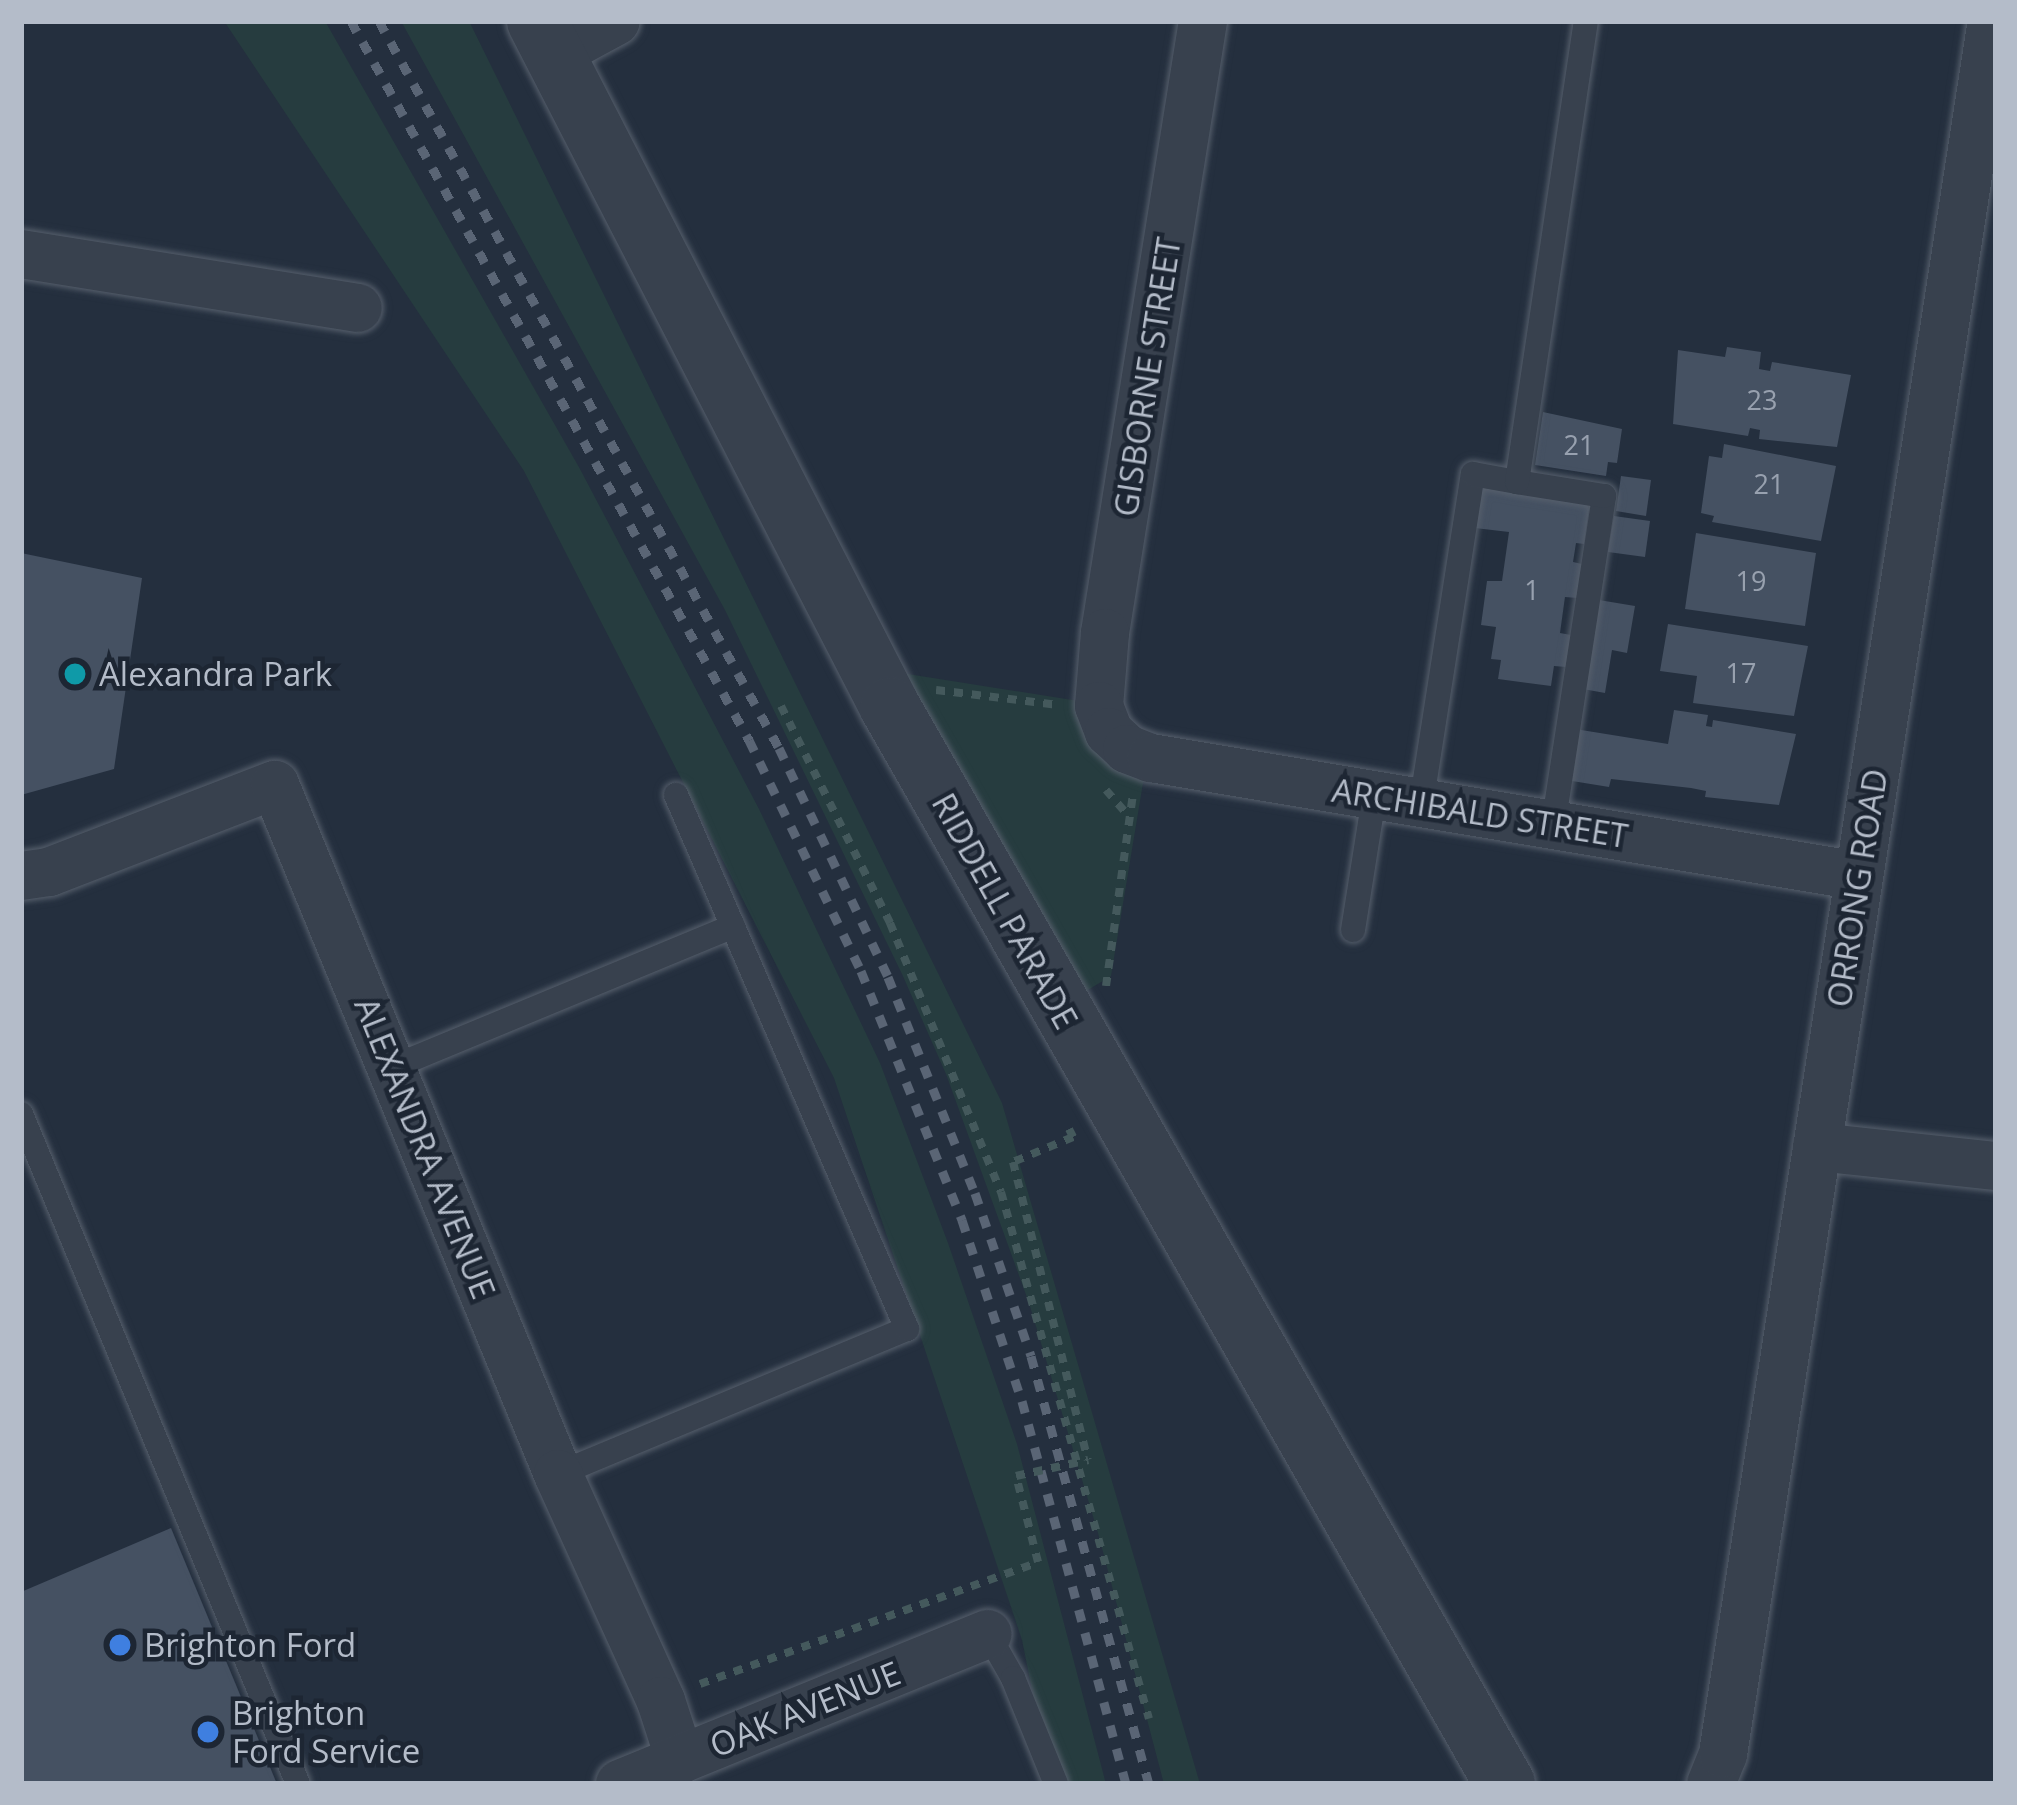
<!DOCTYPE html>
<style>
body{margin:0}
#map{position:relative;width:2017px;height:1805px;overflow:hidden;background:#242f3e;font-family:"Open Sans",sans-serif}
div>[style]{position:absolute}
.green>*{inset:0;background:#263c3f}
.building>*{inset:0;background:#455162}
.path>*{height:8px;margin-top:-4px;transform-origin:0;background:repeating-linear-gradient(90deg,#44595c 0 9px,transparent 0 18px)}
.roads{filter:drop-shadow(0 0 3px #565f6c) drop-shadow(0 0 3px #565f6c)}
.service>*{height:24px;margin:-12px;padding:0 12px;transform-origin:12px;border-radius:12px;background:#38414e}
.minor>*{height:48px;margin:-24px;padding:0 24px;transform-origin:24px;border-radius:24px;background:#38414e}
.tertiary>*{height:60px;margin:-30px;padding:0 30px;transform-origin:30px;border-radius:30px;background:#38414e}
.rail>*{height:9px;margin-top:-4.5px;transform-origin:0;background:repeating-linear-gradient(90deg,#5a6575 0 12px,transparent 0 24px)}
.path-bridge>*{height:8px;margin-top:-4px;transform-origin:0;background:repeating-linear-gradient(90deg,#44595c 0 9px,transparent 0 18px)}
.dots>*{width:33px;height:33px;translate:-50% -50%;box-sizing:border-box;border:6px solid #1d2633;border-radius:50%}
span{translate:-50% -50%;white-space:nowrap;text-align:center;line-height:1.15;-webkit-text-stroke:9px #1d2633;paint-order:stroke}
.number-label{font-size:27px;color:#98a1af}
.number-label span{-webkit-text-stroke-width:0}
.street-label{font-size:33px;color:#b4bcc9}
.poi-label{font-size:33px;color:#b4bcc9}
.left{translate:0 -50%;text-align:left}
.frame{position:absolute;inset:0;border:24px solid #b4bcc9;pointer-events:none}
</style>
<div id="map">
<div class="green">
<div style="clip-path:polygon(224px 21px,325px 21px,580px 469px,759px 809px,880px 1063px,948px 1243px,1017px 1444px,1106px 1784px,1051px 1784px,1022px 1640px,834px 1078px,524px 471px)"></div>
<div style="clip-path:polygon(401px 21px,469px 21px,1002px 1103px,1200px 1784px,1164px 1784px,1098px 1533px,1029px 1303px,946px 1074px,902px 974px,725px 610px)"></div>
<div style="clip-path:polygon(889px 671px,1085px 702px,1145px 771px,1111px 976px,1078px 996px)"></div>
</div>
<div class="building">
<div style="clip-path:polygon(1727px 347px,1761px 352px,1759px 369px,1770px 371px,1772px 362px,1851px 375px,1837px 447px,1759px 439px,1760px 430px,1750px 428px,1748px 436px,1673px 424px,1678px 350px,1725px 357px)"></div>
<div style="clip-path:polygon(1543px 412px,1622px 429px,1617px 463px,1608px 462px,1606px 476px,1535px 465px)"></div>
<div style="clip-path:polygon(1724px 444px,1836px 466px,1821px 541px,1712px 522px,1714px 516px,1701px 513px,1709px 456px,1722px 458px)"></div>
<div style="clip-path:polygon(1621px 476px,1651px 480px,1646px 516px,1616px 511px)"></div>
<div style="clip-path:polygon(1481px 488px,1586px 502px,1589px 509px,1584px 544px,1576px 543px,1573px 562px,1582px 564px,1577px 598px,1565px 597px,1560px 633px,1571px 635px,1566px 667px,1554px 666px,1551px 686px,1498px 679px,1501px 660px,1491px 659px,1496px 627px,1481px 625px,1487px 581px,1502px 581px,1509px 532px,1475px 528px)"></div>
<div style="clip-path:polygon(1614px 516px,1650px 521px,1645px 557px,1608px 552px)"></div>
<div style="clip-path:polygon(1696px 533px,1816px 553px,1805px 626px,1685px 609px)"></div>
<div style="clip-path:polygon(21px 553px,142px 578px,114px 769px,21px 795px)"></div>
<div style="clip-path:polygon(1599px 600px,1635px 606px,1627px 653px,1612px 650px,1605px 693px,1583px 689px)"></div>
<div style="clip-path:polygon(1668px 624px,1808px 646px,1794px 716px,1693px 703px,1697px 676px,1660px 671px)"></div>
<div style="clip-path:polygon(1674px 710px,1708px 715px,1706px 726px,1712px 727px,1713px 720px,1796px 734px,1779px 805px,1705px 797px,1706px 791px,1691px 788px,1611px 779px,1609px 787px,1566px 780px,1575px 729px,1668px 744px)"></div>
<div style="clip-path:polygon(171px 1528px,277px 1784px,21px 1784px,21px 1592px)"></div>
</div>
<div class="path">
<div style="left:936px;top:690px;width:123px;rotate:7deg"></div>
<div style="left:781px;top:706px;width:243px;rotate:63.3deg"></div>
<div style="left:890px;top:923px;width:291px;rotate:67.6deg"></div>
<div style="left:1001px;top:1192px;width:547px;rotate:74.31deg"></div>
<div style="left:1106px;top:790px;width:33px;rotate:49deg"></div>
<div style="left:1106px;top:986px;width:195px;rotate:-82deg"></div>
<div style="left:1069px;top:1129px;width:9px;rotate:63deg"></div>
<div style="left:1073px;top:1137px;width:65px;rotate:157.4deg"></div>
<div style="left:1013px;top:1162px;width:307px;rotate:75.9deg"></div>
<div style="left:700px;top:1684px;width:359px;rotate:-19.8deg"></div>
<div style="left:1038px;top:1562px;width:89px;rotate:-104.3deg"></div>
</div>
<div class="roads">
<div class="service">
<div style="left:1421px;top:805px;width:335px;rotate:-81.1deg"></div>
<div style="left:1473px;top:474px;width:45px;rotate:10.3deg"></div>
<div style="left:1553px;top:826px;width:334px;rotate:-81.2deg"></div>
<div style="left:1604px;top:496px;width:88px;rotate:-170.9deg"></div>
<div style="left:1517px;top:482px;width:466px;rotate:-81.5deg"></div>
<div style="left:1353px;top:930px;width:135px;rotate:-81deg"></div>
<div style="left:393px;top:1067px;width:368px;rotate:-22.5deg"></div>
<div style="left:21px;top:1114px;width:725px;rotate:67.54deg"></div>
<div style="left:558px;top:1474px;width:378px;rotate:-22.6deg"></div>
<div style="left:907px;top:1329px;width:582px;rotate:-113.39deg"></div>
<div style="left:988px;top:1634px;width:51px;rotate:60.4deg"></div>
<div style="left:1013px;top:1678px;width:114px;rotate:67.9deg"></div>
</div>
<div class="minor">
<div style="left:1203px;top:21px;width:620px;rotate:99.1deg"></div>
<div style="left:1105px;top:633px;width:73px;rotate:94.7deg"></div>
<div style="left:1099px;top:706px;width:28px;rotate:69deg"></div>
<div style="left:1109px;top:732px;width:25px;rotate:43deg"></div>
<div style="left:1127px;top:749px;width:26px;rotate:21deg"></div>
<div style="left:1151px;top:758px;width:718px;rotate:9.46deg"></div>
<div style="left:555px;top:54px;width:69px;rotate:-28.4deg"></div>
<div style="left:21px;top:254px;width:341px;rotate:9.1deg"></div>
<div style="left:21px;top:876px;width:28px;rotate:-8deg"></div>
<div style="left:49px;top:872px;width:242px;rotate:-21.1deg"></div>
<div style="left:275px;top:785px;width:745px;rotate:67.67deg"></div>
<div style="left:558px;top:1474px;width:249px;rotate:65.6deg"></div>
<div style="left:661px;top:1701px;width:62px;rotate:72.1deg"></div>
<div style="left:1817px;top:1147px;width:180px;rotate:6.1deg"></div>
<div style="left:620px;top:1784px;width:397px;rotate:-22.2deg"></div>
<div style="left:1711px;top:1784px;width:32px;rotate:-68deg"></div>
<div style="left:1723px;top:1754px;width:1754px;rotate:-81.18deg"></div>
</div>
<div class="tertiary">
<div style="left:537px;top:21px;width:771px;rotate:62.77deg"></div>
<div style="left:890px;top:707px;width:1240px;rotate:60.27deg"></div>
</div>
</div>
<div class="rail">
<div style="left:351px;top:21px;width:822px;rotate:61.03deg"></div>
<div style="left:749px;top:740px;width:257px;rotate:64.1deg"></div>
<div style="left:861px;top:971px;width:269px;rotate:67.9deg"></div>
<div style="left:962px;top:1220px;width:191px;rotate:71.7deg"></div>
<div style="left:1022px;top:1401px;width:397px;rotate:74.8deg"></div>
<div style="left:379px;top:21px;width:830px;rotate:61.18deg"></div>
<div style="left:779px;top:748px;width:254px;rotate:64.5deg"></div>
<div style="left:888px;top:977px;width:233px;rotate:68.1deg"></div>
<div style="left:975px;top:1193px;width:172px;rotate:71deg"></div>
<div style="left:1031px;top:1356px;width:444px;rotate:74.6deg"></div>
</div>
<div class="path-bridge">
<div style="left:1016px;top:1476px;width:74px;rotate:-12.5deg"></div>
</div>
<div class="dots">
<div style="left:75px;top:674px;background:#0f9aa8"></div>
<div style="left:120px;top:1645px;background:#3f7fe0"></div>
<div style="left:208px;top:1732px;background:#3f7fe0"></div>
</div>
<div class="number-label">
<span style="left:1762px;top:400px">23</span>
<span style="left:1579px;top:445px">21</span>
<span style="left:1769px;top:484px">21</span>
<span style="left:1751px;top:581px">19</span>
<span style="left:1532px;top:590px">1</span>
<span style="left:1741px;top:673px">17</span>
</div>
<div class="street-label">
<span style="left:1147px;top:377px;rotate:-81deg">GISBORNE STREET</span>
<span style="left:1480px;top:813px;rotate:9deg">ARCHIBALD STREET</span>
<span style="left:1857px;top:888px;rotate:-81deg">ORRONG ROAD</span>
<span style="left:1005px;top:911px;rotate:61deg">RIDDELL PARADE</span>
<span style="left:425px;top:1148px;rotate:68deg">ALEXANDRA AVENUE</span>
<span style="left:805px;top:1709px;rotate:-22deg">OAK AVENUE</span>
</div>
<div class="poi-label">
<span class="left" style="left:99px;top:674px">Alexandra Park</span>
<span class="left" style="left:144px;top:1645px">Brighton Ford</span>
<span class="left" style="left:232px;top:1732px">Brighton<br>Ford Service</span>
</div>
<div class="frame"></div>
</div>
